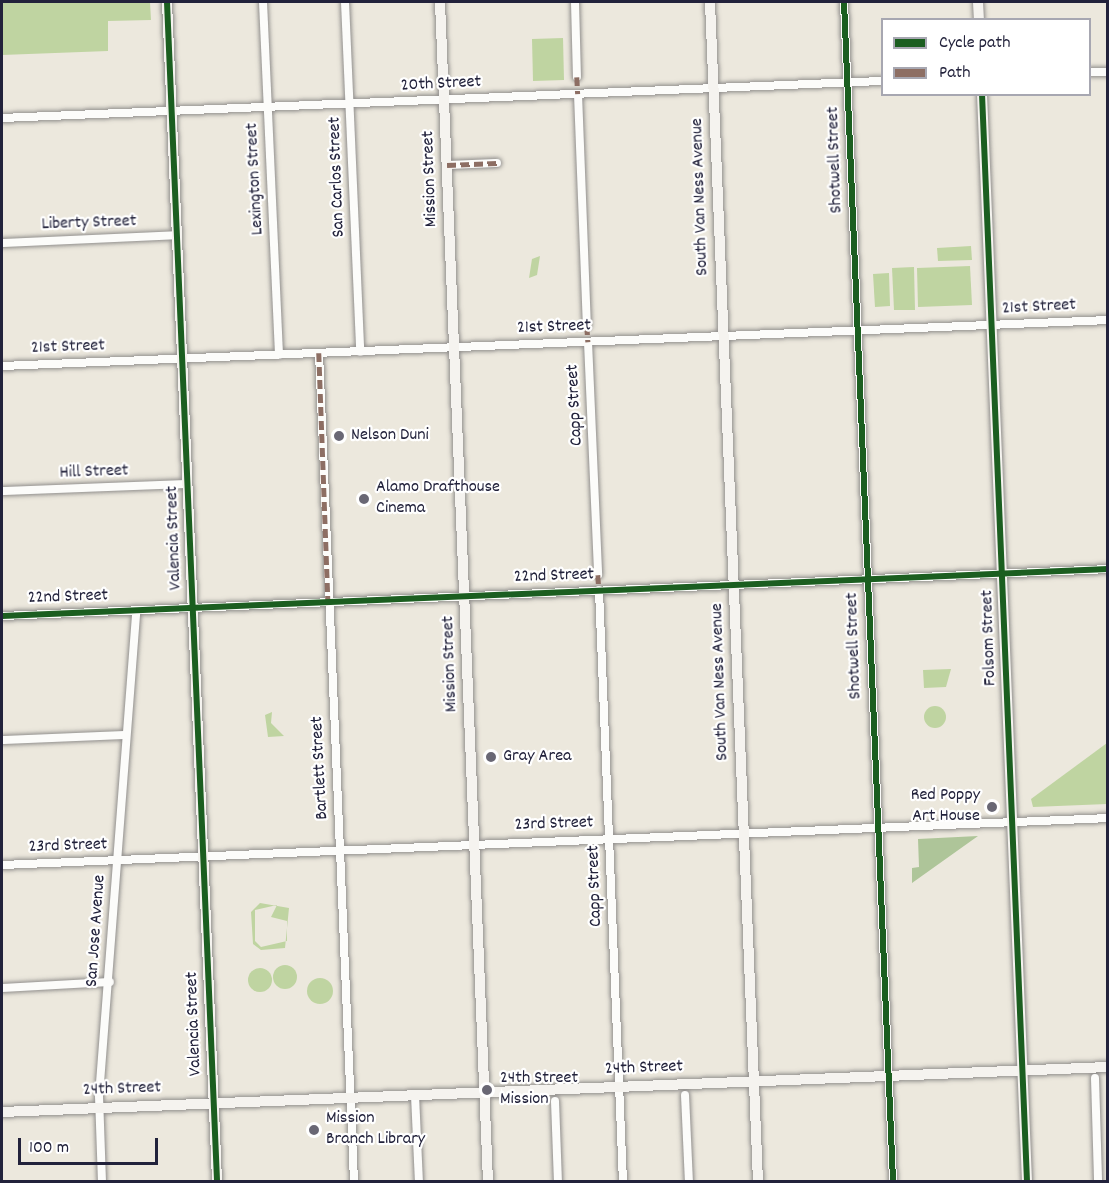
<!DOCTYPE html>
<style>
body{margin:0}
#map{position:relative;width:1109px;height:1183px;overflow:hidden;background:#ece8dd;font-family:Dekko,sans-serif}
div>[style]{position:absolute}
.green>*{inset:0;background:#bfd4a1}
.round{border-radius:50%}
.forest>*{inset:0;background:#aec599}
.roads{filter:drop-shadow(0 0 2px #918f8d) drop-shadow(0 0 2px #918f8d)}
.street>*{height:8px;margin:-4px;padding:0 4px;transform-origin:4px;border-radius:4px;background:#fcfcfa}
.secondary>*{height:10px;margin:-5px;padding:0 5px;transform-origin:5px;border-radius:5px;background:#f5f3ef}
.quiet>*{height:4.5px;margin-top:-2.25px;transform-origin:0;background:repeating-linear-gradient(90deg,#8d6e63 0 9px,transparent 0 13.5px)}
.cycleway>*{height:6px;margin:-3px;padding:0 3px;transform-origin:3px;border-radius:3px;background:#1b5e20}
.dots>*{width:16px;height:16px;translate:-50% -50%;box-sizing:border-box;border:3px solid #fff;border-radius:50%}
span{translate:-50% -50%;white-space:nowrap;text-align:center;line-height:1.15;-webkit-text-stroke:4.5px #fff;paint-order:stroke}
.street-label{font-size:18px;color:#22223b}
.poi-label{font-size:18px;color:#22223b}
.left{translate:0 -50%;text-align:left}
.right{translate:-100% -50%;text-align:right}
.frame{position:absolute;inset:0;border:3px solid #22223b;pointer-events:none}
.legend{position:absolute;left:881px;top:18px;width:210px;height:78px;box-sizing:border-box;background:#fff;border:2px solid #a7a7b1;margin:0;padding:8px 10px;list-style:none;font-size:18px;color:#22223b}
.legend li{display:flex;align-items:center;gap:12px;height:30px}
.legend b{width:30px;border:2px solid #a7a7b1}
.scale{position:absolute;left:18px;top:1138px;width:140px;height:27px;box-sizing:border-box;border:3px solid #22223b;border-top:0;padding-left:8px;font-size:18px;line-height:21px;white-space:nowrap;color:#22223b;-webkit-text-stroke:4px #fff;paint-order:stroke}
</style>
<div id="map">
<div class="green">
<div style="clip-path:polygon(2px 2px,150px 2px,151px 20px,108px 21px,108px 51px,2px 55px)"></div>
<div style="clip-path:polygon(563px 38px,564px 80px,533px 81px,532px 39px)"></div>
<div style="clip-path:polygon(971px 246px,972px 260px,938px 261px,937px 248px)"></div>
<div style="clip-path:polygon(540px 256px,537px 275px,529px 278px,532px 259px)"></div>
<div style="clip-path:polygon(970px 266px,972px 305px,918px 307px,917px 268px)"></div>
<div style="clip-path:polygon(914px 267px,915px 310px,894px 310px,892px 268px)"></div>
<div style="clip-path:polygon(889px 273px,890px 306px,875px 307px,873px 274px)"></div>
<div style="clip-path:polygon(951px 669px,946px 687px,924px 688px,923px 670px)"></div>
<div class="round" style="left:924px;top:706px;width:22px;height:22px"></div>
<div style="clip-path:polygon(272px 712px,271px 723px,284px 736px,268px 737px,265px 715px)"></div>
<div style="clip-path:polygon(1107px 743px,1107px 804px,1033px 807px,1031px 799px)"></div>
<div style="clip-path:polygon(evenodd,260px 903px,289px 908px,285px 948px,261px 950px,253px 944px,251px 912px,260px 903px,277px 905px,271px 917px,287px 921px,287px 941px,261px 947px,255px 941px,255px 910px,277px 905px)"></div>
<div class="round" style="left:273px;top:965px;width:24px;height:24px"></div>
<div class="round" style="left:248px;top:968px;width:24px;height:24px"></div>
<div class="round" style="left:307px;top:978px;width:26px;height:26px"></div>
</div>
<div class="forest">
<div style="clip-path:polygon(978px 836px,912px 883px,912px 868px,919px 867px,918px 839px)"></div>
</div>
<div class="roads">
<div class="street">
<div style="left:263px;top:2px;width:353px;rotate:87.4deg"></div>
<div style="left:345px;top:2px;width:350px;rotate:87.5deg"></div>
<div style="left:575px;top:2px;width:75px;rotate:88.5deg"></div>
<div style="left:844px;top:2px;width:1181px;rotate:87.62deg"></div>
<div style="left:1090px;top:72px;width:18px"></div>
<div style="left:578px;top:94px;width:232px;rotate:87.8deg"></div>
<div style="left:2px;top:118px;width:881px;rotate:-2.41deg"></div>
<div style="left:447px;top:165px;width:50px;rotate:-2.3deg"></div>
<div style="left:2px;top:243px;width:175px;rotate:-2.6deg"></div>
<div style="left:588px;top:342px;width:233px;rotate:87.5deg"></div>
<div style="left:319px;top:353px;width:830px;rotate:87.58deg"></div>
<div style="left:2px;top:366px;width:1107px;rotate:-2.38deg"></div>
<div style="left:2px;top:491px;width:186px;rotate:-2.2deg"></div>
<div style="left:599px;top:590px;width:592px;rotate:87.68deg"></div>
<div style="left:2px;top:616px;width:1107px;rotate:-2.43deg"></div>
<div style="left:2px;top:740px;width:124px;rotate:-2.3deg"></div>
<div style="left:2px;top:865px;width:1107px;rotate:-2.43deg"></div>
<div style="left:2px;top:988px;width:108px;rotate:-3.2deg"></div>
<div style="left:1095px;top:1078px;width:104px;rotate:88.3deg"></div>
<div style="left:415px;top:1095px;width:87px;rotate:87.4deg"></div>
<div style="left:685px;top:1095px;width:87px;rotate:87.4deg"></div>
<div style="left:555px;top:1101px;width:81px;rotate:87.9deg"></div>
<div style="left:102px;top:1182px;width:86px;rotate:-92deg"></div>
<div style="left:99px;top:1096px;width:487px;rotate:-85.6deg"></div>
</div>
<div class="secondary">
<div style="left:167px;top:2px;width:1181px;rotate:87.57deg"></div>
<div style="left:440px;top:2px;width:1181px;rotate:87.67deg"></div>
<div style="left:710px;top:2px;width:1181px;rotate:87.67deg"></div>
<div style="left:978px;top:2px;width:18px;rotate:87deg"></div>
<div style="left:982px;top:94px;width:1089px;rotate:87.63deg"></div>
<div style="left:2px;top:1112px;width:1107px;rotate:-2.33deg"></div>
</div>
</div>
<div class="quiet">
<div style="left:577px;top:77px;width:17px;rotate:87deg"></div>
<div style="left:447px;top:165px;width:50px;rotate:-2.3deg"></div>
<div style="left:587px;top:326px;width:16px;rotate:86deg"></div>
<div style="left:319px;top:353px;width:248px;rotate:87.9deg"></div>
<div style="left:598px;top:575px;width:15px;rotate:86deg"></div>
</div>
<div class="cycleway">
<div style="left:167px;top:2px;width:1181px;rotate:87.57deg"></div>
<div style="left:844px;top:2px;width:1181px;rotate:87.62deg"></div>
<div style="left:982px;top:94px;width:1089px;rotate:87.63deg"></div>
<div style="left:2px;top:616px;width:1107px;rotate:-2.43deg"></div>
</div>
<div class="dots">
<div style="left:339px;top:436px;background:#696774"></div>
<div style="left:364px;top:499px;background:#696774"></div>
<div style="left:491px;top:757px;background:#696774"></div>
<div style="left:992px;top:807px;background:#696774"></div>
<div style="left:487px;top:1090px;background:#696774"></div>
<div style="left:314px;top:1130px;background:#696774"></div>
</div>
<div class="street-label">
<span style="left:441px;top:85px;rotate:-3deg">20th Street</span>
<span style="left:836px;top:160px;rotate:-92deg">Shotwell Street</span>
<span style="left:338px;top:177px;rotate:-92deg">San Carlos Street</span>
<span style="left:256px;top:179px;rotate:-93deg">Lexington Street</span>
<span style="left:431px;top:179px;rotate:-92deg">Mission Street</span>
<span style="left:701px;top:197px;rotate:-92deg">South Van Ness Avenue</span>
<span style="left:89px;top:224px;rotate:-2deg">Liberty Street</span>
<span style="left:1039px;top:308px;rotate:-3deg">21st Street</span>
<span style="left:554px;top:328px;rotate:-2deg">21st Street</span>
<span style="left:68px;top:348px;rotate:-2deg">21st Street</span>
<span style="left:576px;top:405px;rotate:-93deg">Capp Street</span>
<span style="left:94px;top:473px;rotate:-2deg">Hill Street</span>
<span style="left:175px;top:538px;rotate:-92deg">Valencia Street</span>
<span style="left:554px;top:577px;rotate:-2deg">22nd Street</span>
<span style="left:68px;top:598px;rotate:-2deg">22nd Street</span>
<span style="left:990px;top:638px;rotate:-92deg">Folsom Street</span>
<span style="left:855px;top:646px;rotate:-92deg">Shotwell Street</span>
<span style="left:451px;top:664px;rotate:-92deg">Mission Street</span>
<span style="left:721px;top:682px;rotate:-92deg">South Van Ness Avenue</span>
<span style="left:321px;top:768px;rotate:-93deg">Bartlett Street</span>
<span style="left:554px;top:825px;rotate:-2deg">23rd Street</span>
<span style="left:68px;top:847px;rotate:-2deg">23rd Street</span>
<span style="left:596px;top:886px;rotate:-92deg">Capp Street</span>
<span style="left:97px;top:931px;rotate:-86deg">San Jose Avenue</span>
<span style="left:195px;top:1024px;rotate:-92deg">Valencia Street</span>
<span style="left:644px;top:1069px;rotate:-2deg">24th Street</span>
<span style="left:122px;top:1090px;rotate:-2deg">24th Street</span>
</div>
<div class="poi-label">
<span class="left" style="left:351px;top:436px">Nelson Duni</span>
<span class="left" style="left:376px;top:499px">Alamo Drafthouse<br>Cinema</span>
<span class="left" style="left:503px;top:757px">Gray Area</span>
<span class="right" style="left:980px;top:807px">Red Poppy<br>Art House</span>
<span class="left" style="left:500px;top:1090px">24th Street<br>Mission</span>
<span class="left" style="left:326px;top:1130px">Mission<br>Branch Library</span>
</div>
<div class="frame"></div>
<ul class="legend">
<li><b style="height:8px;background:#1b5e20"></b>Cycle path</li>
<li><b style="height:8px;background:#8d6e63"></b>Path</li>
</ul>
<div class="scale">100 m</div>
</div>
